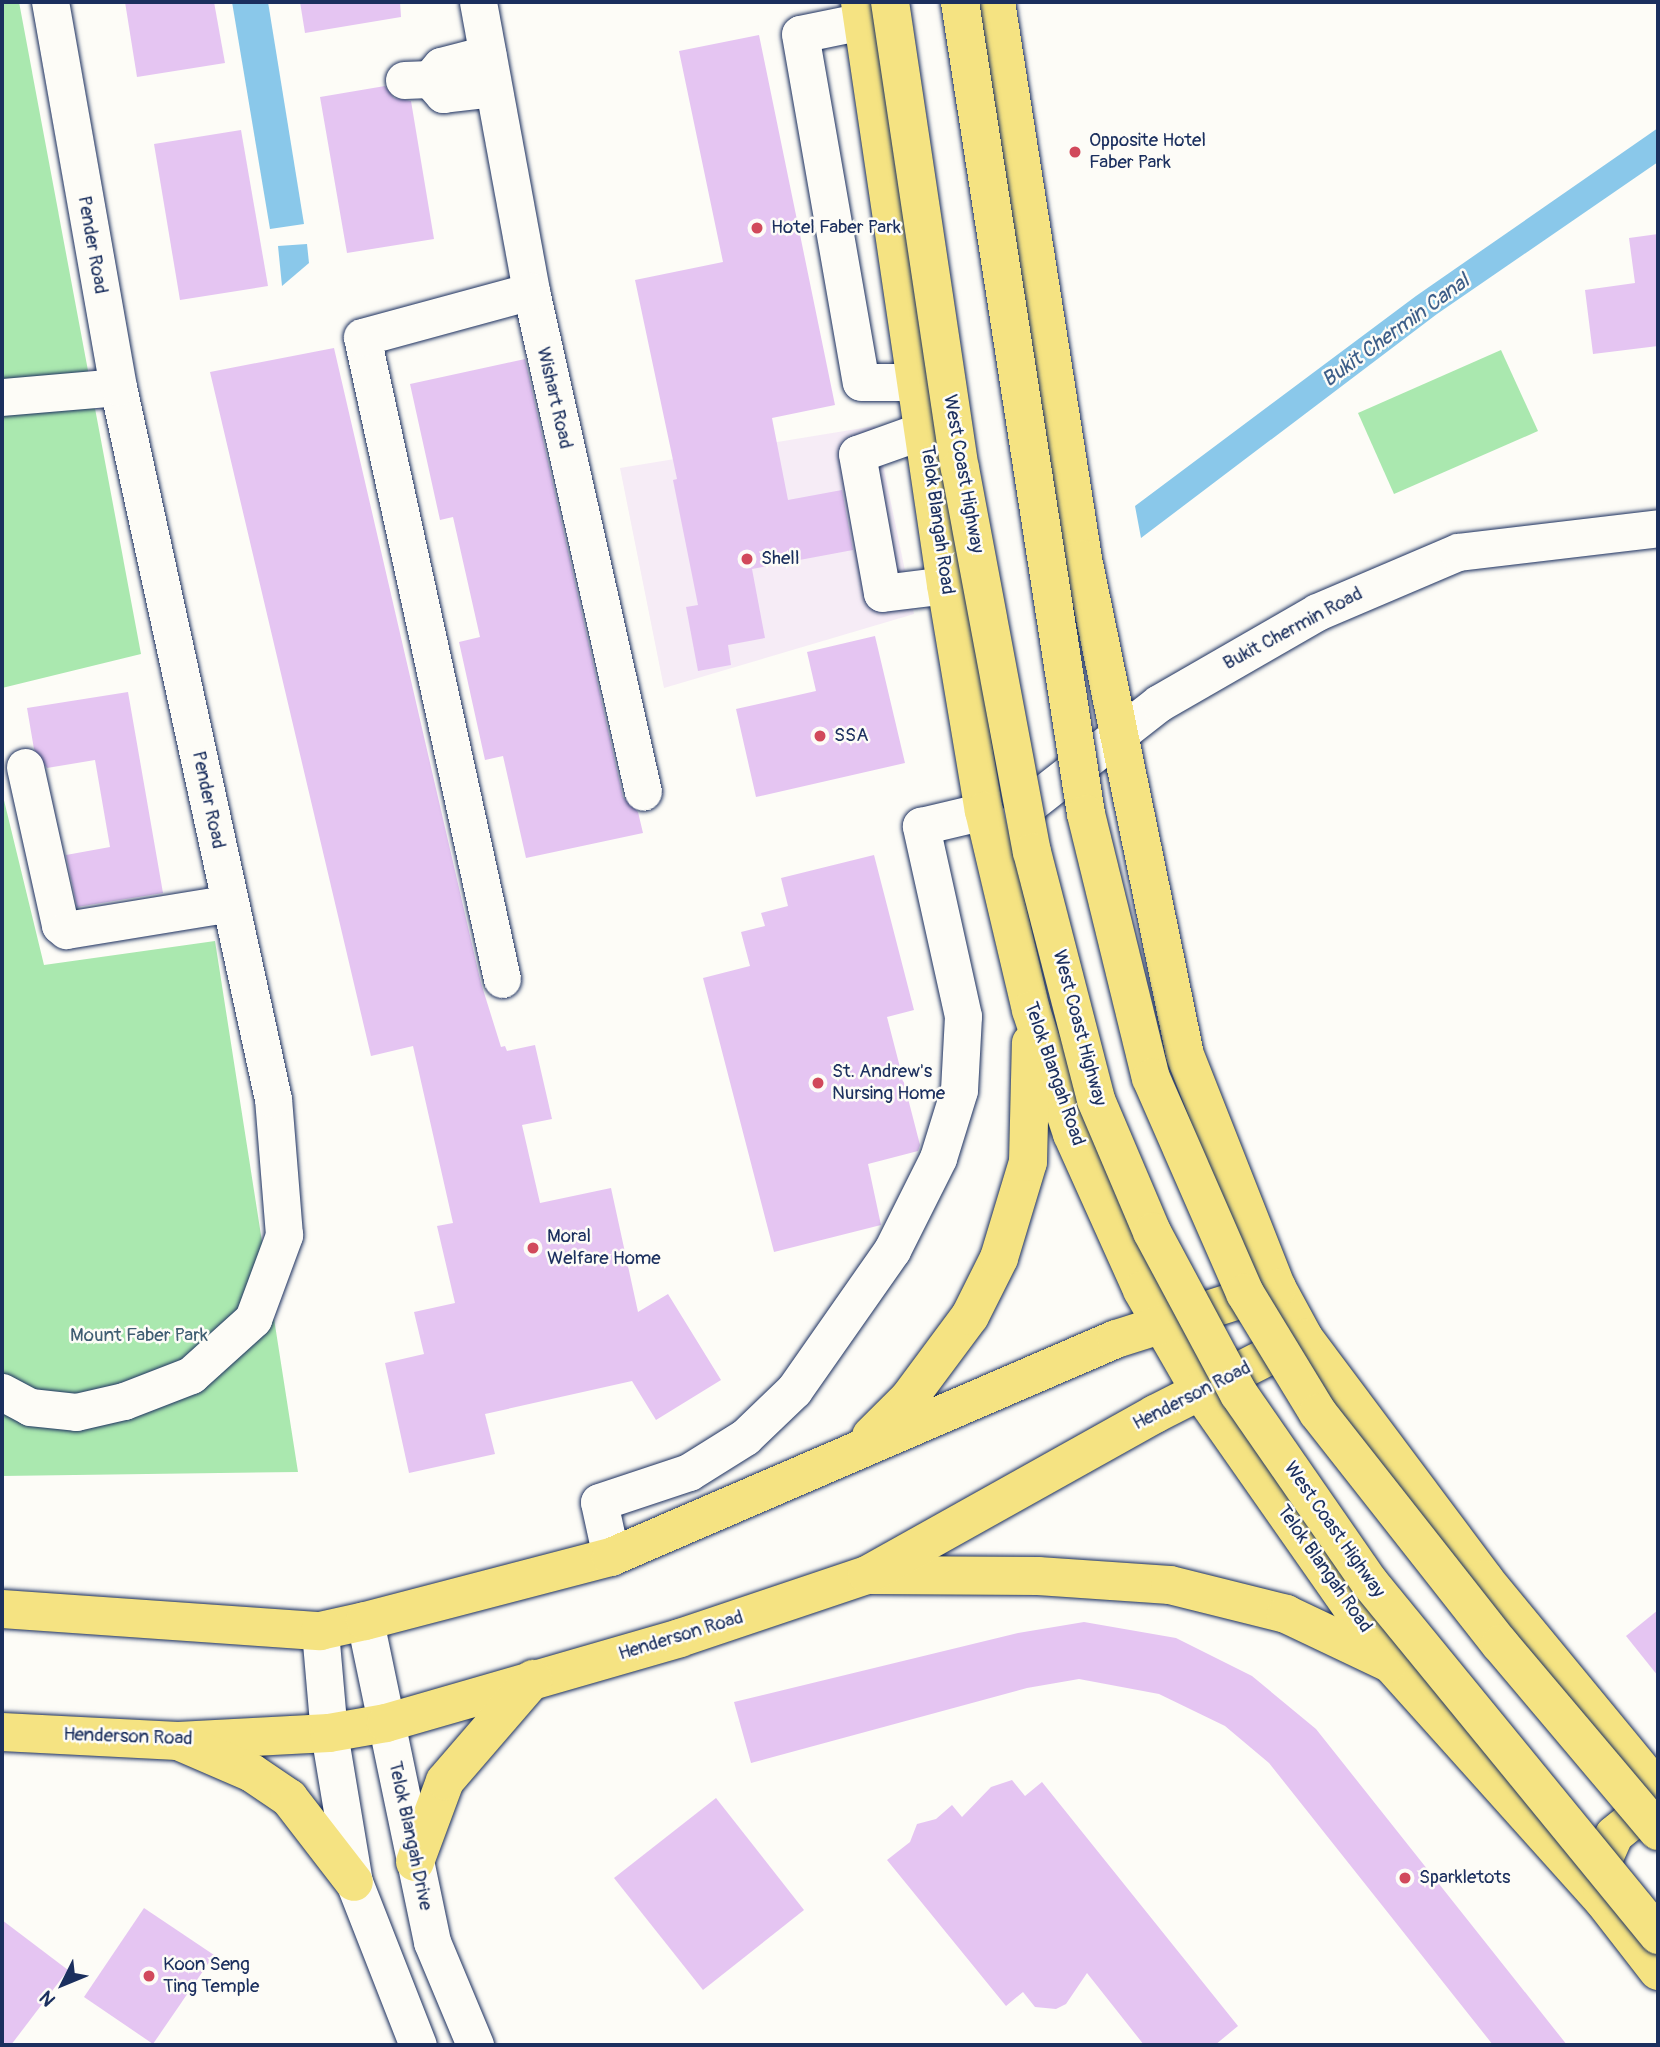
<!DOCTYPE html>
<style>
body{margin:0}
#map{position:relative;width:1660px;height:2047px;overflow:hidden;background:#fdfcf7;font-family:Pangolin,sans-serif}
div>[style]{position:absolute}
.built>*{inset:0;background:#f6ecf6}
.green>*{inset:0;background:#aae8af}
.water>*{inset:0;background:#8ac8ea}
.building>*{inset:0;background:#e5c5f2}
.roads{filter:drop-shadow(0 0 2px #1b2f5e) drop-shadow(0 0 2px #1b2f5e)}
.minor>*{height:37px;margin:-18.5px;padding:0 18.5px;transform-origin:18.5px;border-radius:18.5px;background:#fdfcf7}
.major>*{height:38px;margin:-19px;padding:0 19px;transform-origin:19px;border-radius:19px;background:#f5e382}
.bridges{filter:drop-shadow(0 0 2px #1b2f5e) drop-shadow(0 0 2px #1b2f5e)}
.highway-bridge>*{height:38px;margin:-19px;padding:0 19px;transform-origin:19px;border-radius:19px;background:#f5e382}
.dots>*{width:19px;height:19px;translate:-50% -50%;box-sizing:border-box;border:4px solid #fdfcf7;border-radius:50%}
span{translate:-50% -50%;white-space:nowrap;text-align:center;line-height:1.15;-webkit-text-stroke:5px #fdfcf7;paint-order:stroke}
.poi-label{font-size:19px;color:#1b2f5e}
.left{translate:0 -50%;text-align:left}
.street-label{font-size:19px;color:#1b2f5e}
.park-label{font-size:19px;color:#3f5d72}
.water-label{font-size:21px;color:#3c5d88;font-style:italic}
.frame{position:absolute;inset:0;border:4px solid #1b2f5e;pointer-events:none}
.north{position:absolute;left:28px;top:1949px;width:70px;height:70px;-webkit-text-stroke:5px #fdfcf7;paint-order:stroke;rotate:227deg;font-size:19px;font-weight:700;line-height:28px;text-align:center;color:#1b2f5e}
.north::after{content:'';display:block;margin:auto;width:24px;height:32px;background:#1b2f5e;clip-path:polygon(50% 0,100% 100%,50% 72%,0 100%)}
</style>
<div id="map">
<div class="built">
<div style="clip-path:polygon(875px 426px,914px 614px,664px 688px,620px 468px)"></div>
</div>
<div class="green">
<div style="clip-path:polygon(2px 2px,19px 2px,141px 654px,2px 688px)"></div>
<div style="clip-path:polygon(1501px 350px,1538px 431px,1394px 494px,1358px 413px)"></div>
<div style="clip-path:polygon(2px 792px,44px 965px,215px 941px,298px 1472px,2px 1476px)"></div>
</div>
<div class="water">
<div style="clip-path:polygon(232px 2px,268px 2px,304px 224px,270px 229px)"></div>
<div style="clip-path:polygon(1658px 128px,1658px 162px,1437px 314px,1141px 538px,1135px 506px,1416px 296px)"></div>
<div style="clip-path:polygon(307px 244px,309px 263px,282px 286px,278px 246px)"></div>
</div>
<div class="building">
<div style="clip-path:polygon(125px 2px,214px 2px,225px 63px,137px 77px)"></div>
<div style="clip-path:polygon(300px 2px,400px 2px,401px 17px,305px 33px)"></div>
<div style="clip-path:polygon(759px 35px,835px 405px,772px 418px,788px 500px,842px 490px,853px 550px,752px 569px,765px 638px,728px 645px,731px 665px,698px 671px,686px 607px,698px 605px,673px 480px,677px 479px,635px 280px,723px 262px,679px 51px)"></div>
<div style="clip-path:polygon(385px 86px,394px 98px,411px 101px,434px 239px,347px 253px,320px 97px)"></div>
<div style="clip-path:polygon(241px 130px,268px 286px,180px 300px,154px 144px)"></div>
<div style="clip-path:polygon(1658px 234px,1658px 346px,1593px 354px,1585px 290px,1635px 283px,1629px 238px)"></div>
<div style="clip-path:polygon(334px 348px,481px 983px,501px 1047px,505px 1046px,507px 1051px,535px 1045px,552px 1119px,522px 1125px,540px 1203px,611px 1188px,638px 1312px,668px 1294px,721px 1380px,656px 1420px,632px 1381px,485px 1414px,495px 1454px,409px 1473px,385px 1363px,424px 1354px,414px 1312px,455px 1303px,437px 1226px,453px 1223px,413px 1046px,371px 1056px,210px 372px)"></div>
<div style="clip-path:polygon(525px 359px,623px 797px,638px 812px,643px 833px,526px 858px,503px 756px,485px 760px,459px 642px,480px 637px,453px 517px,440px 520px,410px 384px)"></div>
<div style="clip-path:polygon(875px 636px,905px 763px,756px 797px,736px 709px,816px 691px,807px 652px)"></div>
<div style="clip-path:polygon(128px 692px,163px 893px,77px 907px,66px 855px,110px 847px,95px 760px,47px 768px,34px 749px,27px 708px)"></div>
<div style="clip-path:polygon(874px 855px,914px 1010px,887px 1017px,920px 1145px,918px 1151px,868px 1164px,881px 1225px,774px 1252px,703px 978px,750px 966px,741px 932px,765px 926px,761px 913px,788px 906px,781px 878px)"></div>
<div style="clip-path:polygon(1658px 1610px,1658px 1676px,1626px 1636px)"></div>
<div style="clip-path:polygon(1084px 1622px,1176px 1638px,1252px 1676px,1316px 1729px,1567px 2045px,1493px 2045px,1269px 1763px,1225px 1726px,1159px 1694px,1079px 1679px,1027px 1688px,751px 1763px,734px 1702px,1018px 1633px)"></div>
<div style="clip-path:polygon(1012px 1780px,1025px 1796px,1042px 1782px,1238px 2026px,1215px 2045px,1144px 2045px,1087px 1973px,1066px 2004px,1056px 2009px,1035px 2007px,1023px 1992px,1006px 2006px,887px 1860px,910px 1842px,917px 1824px,936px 1819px,952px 1805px,962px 1817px,991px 1787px)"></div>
<div style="clip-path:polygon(716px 1798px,804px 1910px,703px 1990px,614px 1878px)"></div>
<div style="clip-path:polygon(144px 1908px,214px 1955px,153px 2044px,84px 1997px)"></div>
<div style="clip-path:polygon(2px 1920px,68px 1970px,11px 2045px,2px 2045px)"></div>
</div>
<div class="roads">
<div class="minor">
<div style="left:478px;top:2px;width:294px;rotate:79.6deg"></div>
<div style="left:531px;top:291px;width:513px;rotate:77.4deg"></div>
<div style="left:863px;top:21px;width:64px;rotate:168.3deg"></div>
<div style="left:800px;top:34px;width:353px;rotate:80.1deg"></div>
<div style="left:861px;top:382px;width:57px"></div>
<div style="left:430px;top:79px;width:17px;rotate:-50deg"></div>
<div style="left:441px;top:66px;width:48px;rotate:-14.6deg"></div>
<div style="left:404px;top:80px;width:26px;rotate:-2deg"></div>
<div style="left:430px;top:79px;width:20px;rotate:49deg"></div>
<div style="left:443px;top:94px;width:50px;rotate:-6.8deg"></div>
<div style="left:2px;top:397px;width:116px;rotate:-4.9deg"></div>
<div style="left:924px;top:430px;width:71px;rotate:160.3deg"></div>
<div style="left:857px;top:454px;width:141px;rotate:79.8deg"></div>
<div style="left:882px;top:593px;width:64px;rotate:-7.1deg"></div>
<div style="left:25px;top:767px;width:162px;rotate:77.5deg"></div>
<div style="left:60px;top:925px;width:8px;rotate:40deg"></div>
<div style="left:66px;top:930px;width:166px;rotate:-9.3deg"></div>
<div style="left:1006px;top:833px;width:39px;rotate:-50deg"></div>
<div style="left:1031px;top:803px;width:162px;rotate:-38deg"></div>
<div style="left:1159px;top:703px;width:182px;rotate:-29.9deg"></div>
<div style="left:1317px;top:612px;width:153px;rotate:-23.1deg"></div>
<div style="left:1458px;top:552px;width:201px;rotate:-6.8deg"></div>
<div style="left:502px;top:979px;width:657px;rotate:-102.3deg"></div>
<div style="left:362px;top:337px;width:175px;rotate:-15.2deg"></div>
<div style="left:2px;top:1392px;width:32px;rotate:28deg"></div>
<div style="left:30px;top:1407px;width:46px;rotate:6.2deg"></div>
<div style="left:76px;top:1412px;width:49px;rotate:-12.9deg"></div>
<div style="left:124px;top:1401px;width:72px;rotate:-21.2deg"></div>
<div style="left:191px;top:1375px;width:84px;rotate:-42.1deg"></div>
<div style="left:253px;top:1319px;width:90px;rotate:-69.7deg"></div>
<div style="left:284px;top:1235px;width:136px;rotate:-94.6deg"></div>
<div style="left:273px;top:1099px;width:729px;rotate:-102.28deg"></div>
<div style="left:118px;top:387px;width:391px;rotate:-100deg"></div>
<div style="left:611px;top:1557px;width:56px;rotate:-102.3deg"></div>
<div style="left:599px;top:1502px;width:95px;rotate:-18.4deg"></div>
<div style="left:689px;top:1472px;width:66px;rotate:-32deg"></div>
<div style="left:745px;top:1437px;width:68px;rotate:-43.8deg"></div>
<div style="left:794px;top:1390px;width:171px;rotate:-55deg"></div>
<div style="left:892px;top:1250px;width:103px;rotate:-63.4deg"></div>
<div style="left:938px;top:1158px;width:71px;rotate:-72.8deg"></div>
<div style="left:959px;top:1090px;width:74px;rotate:-86.9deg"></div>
<div style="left:963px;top:1016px;width:195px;rotate:-102.5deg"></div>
<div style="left:921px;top:826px;width:65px;rotate:-13.4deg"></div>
<div style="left:365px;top:1621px;width:328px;rotate:78.2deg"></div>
<div style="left:432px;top:1942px;width:112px;rotate:67.3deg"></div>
<div style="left:320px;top:1631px;width:102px;rotate:85deg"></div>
<div style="left:329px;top:1733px;width:151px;rotate:80.5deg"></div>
<div style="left:354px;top:1882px;width:175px;rotate:68.6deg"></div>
</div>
<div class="major">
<div style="left:860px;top:2px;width:589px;rotate:81.61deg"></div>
<div style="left:946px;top:585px;width:229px;rotate:80.5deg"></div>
<div style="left:984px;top:811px;width:204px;rotate:76.7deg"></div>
<div style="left:1031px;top:1010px;width:131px;rotate:71.7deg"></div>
<div style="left:1072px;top:1134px;width:171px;rotate:65.8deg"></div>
<div style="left:1142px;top:1290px;width:116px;rotate:60.1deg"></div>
<div style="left:1200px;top:1391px;width:333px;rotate:55deg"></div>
<div style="left:1391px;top:1664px;width:317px;rotate:48.1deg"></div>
<div style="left:1603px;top:1900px;width:90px;rotate:52.2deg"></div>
<div style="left:996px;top:2px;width:564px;rotate:81.12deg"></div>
<div style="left:1083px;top:559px;width:506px;rotate:78.38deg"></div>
<div style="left:1185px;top:1055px;width:251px;rotate:68.5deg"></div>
<div style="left:1277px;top:1288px;width:57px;rotate:61.6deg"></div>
<div style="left:1304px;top:1338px;width:301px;rotate:53.2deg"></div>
<div style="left:1484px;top:1579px;width:273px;rotate:50.5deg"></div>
<div style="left:871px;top:1436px;width:54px;rotate:-45deg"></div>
<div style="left:909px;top:1398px;width:102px;rotate:-53.4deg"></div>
<div style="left:970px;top:1316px;width:65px;rotate:-63.4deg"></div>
<div style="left:999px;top:1258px;width:100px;rotate:-73.2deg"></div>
<div style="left:1028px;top:1162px;width:119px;rotate:-88.6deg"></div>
<div style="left:869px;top:1575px;width:169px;rotate:0.3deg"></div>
<div style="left:1038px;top:1576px;width:132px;rotate:3.9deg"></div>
<div style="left:1170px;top:1585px;width:120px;rotate:14deg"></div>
<div style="left:1286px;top:1614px;width:114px;rotate:25.4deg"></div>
<div style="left:2px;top:1609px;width:319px;rotate:4deg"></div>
<div style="left:320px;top:1631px;width:46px;rotate:-12.5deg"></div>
<div style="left:365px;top:1621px;width:254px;rotate:-14.6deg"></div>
<div style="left:611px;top:1557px;width:550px;rotate:-23.35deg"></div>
<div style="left:1116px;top:1339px;width:169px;rotate:-17.6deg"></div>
<div style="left:2px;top:1732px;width:176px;rotate:2.9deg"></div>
<div style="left:178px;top:1741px;width:151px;rotate:-3deg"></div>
<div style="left:329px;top:1733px;width:58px;rotate:-10deg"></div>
<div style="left:386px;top:1723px;width:306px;rotate:-16.1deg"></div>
<div style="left:680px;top:1638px;width:197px;rotate:-18.6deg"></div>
<div style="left:867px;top:1575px;width:330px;rotate:-29.2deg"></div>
<div style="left:1155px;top:1414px;width:167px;rotate:-27deg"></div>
<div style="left:183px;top:1743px;width:75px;rotate:23.5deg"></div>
<div style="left:252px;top:1773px;width:45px;rotate:34deg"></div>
<div style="left:289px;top:1798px;width:106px;rotate:52.3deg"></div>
<div style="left:415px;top:1862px;width:86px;rotate:-69.7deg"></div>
<div style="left:445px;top:1781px;width:135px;rotate:-49.2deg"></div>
<div style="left:1603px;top:1895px;width:28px;rotate:-96deg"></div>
<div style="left:1600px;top:1867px;width:35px;rotate:-66deg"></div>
<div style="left:1614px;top:1835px;width:33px;rotate:-39deg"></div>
<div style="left:1640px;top:1814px;width:18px;rotate:-9deg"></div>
</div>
</div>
<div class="bridges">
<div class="highway-bridge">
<div style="left:890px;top:2px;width:471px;rotate:81.5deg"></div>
<div style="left:960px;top:468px;width:391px;rotate:79.4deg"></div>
<div style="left:1032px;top:852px;width:256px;rotate:75.5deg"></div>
<div style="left:1096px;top:1100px;width:143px;rotate:67deg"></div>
<div style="left:1152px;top:1232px;width:184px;rotate:61.8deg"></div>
<div style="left:1239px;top:1394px;width:230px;rotate:55.3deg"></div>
<div style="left:1370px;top:1583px;width:455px;rotate:50.7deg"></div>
<div style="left:960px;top:2px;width:822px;rotate:81.18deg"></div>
<div style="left:1086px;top:814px;width:272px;rotate:76.2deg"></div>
<div style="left:1151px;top:1078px;width:235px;rotate:66.4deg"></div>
<div style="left:1245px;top:1293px;width:140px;rotate:58.7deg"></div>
<div style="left:1318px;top:1413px;width:294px;rotate:51.8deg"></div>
<div style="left:1500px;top:1644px;width:245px;rotate:49.8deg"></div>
</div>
</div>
<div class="dots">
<div style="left:1075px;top:152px;background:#d1495b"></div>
<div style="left:757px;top:228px;background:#d1495b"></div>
<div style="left:747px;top:559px;background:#d1495b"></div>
<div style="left:820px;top:736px;background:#d1495b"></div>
<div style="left:818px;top:1083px;background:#d1495b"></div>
<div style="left:533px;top:1248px;background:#d1495b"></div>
<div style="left:1405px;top:1878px;background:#d1495b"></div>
<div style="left:149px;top:1976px;background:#d1495b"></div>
</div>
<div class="poi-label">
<span class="left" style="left:1089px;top:152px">Opposite Hotel<br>Faber Park</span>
<span class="left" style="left:771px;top:228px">Hotel Faber Park</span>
<span class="left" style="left:761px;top:559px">Shell</span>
<span class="left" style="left:834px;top:736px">SSA</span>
<span class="left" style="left:832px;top:1083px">St. Andrew's<br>Nursing Home</span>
<span class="left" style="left:547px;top:1248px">Moral<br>Welfare Home</span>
<span class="left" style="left:1419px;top:1878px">Sparkletots</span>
<span class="left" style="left:163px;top:1976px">Koon Seng<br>Ting Temple</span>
</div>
<div class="street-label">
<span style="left:92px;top:245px;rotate:80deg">Pender Road</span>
<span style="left:554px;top:398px;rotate:77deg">Wishart Road</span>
<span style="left:963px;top:474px;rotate:80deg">West Coast Highway</span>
<span style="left:937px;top:520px;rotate:82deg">Telok Blangah Road</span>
<span style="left:1293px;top:629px;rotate:-28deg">Bukit Chermin Road</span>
<span style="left:208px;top:800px;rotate:78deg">Pender Road</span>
<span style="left:1079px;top:1028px;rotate:75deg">West Coast Highway</span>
<span style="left:1054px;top:1074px;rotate:71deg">Telok Blangah Road</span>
<span style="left:1192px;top:1396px;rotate:-27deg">Henderson Road</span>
<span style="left:1334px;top:1530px;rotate:55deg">West Coast Highway</span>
<span style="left:1324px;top:1569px;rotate:55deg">Telok Blangah Road</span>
<span style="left:681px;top:1636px;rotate:-17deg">Henderson Road</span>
<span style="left:128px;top:1737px;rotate:2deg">Henderson Road</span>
<span style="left:410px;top:1836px;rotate:78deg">Telok Blangah Drive</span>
</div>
<div class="park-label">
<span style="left:139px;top:1336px">Mount Faber Park</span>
</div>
<div class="water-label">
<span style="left:1396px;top:331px;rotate:-36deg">Bukit Chermin Canal</span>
</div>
<div class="frame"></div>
<div class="north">N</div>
</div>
